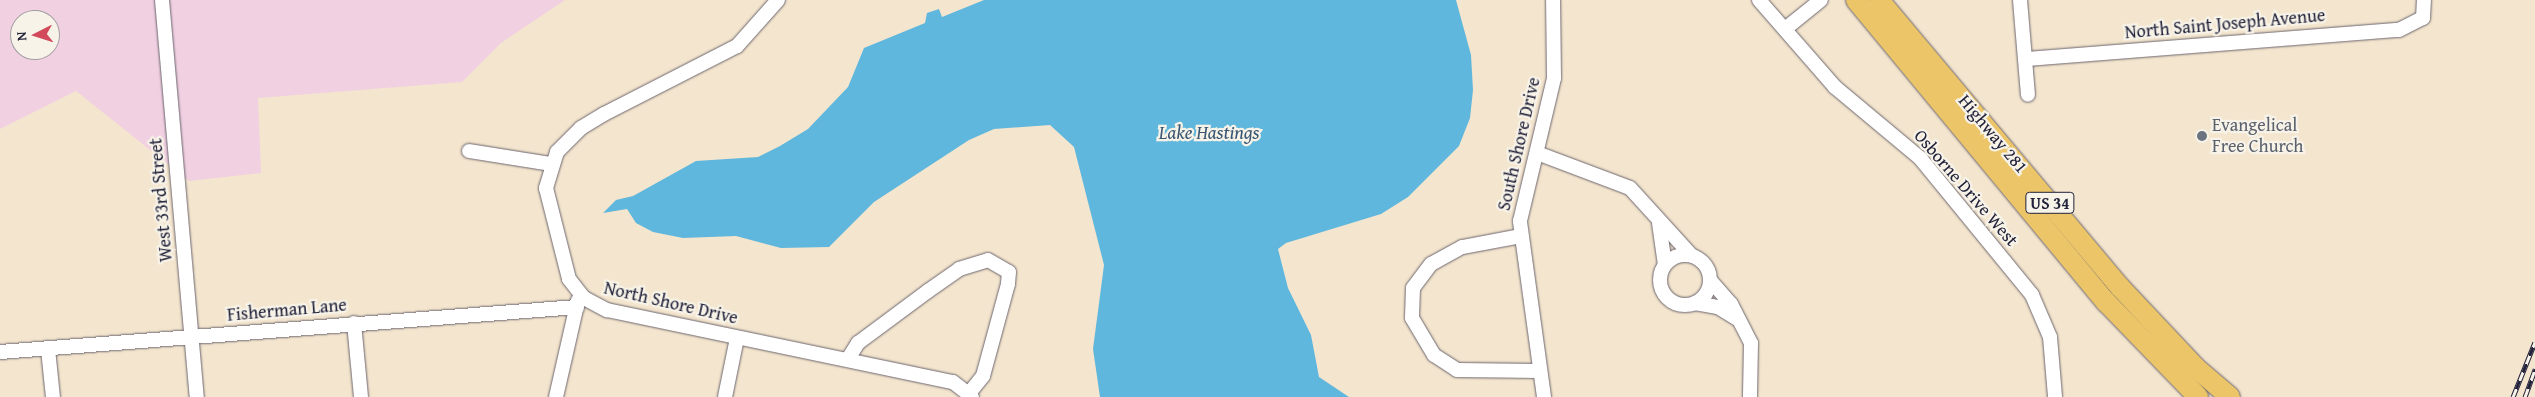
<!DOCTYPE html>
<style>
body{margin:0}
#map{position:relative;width:2535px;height:397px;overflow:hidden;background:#f4e5ce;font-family:"Gentium Book Plus",serif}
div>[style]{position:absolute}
.built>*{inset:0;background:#f1d0e2}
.water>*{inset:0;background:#60b7dd}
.roads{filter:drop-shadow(0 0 1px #6c666e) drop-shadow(0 0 1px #6c666e)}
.minor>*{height:14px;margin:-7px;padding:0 7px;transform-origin:7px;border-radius:7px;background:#fff}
.minor>.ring{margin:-7px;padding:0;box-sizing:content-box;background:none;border:14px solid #fff;border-radius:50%}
.highway>*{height:20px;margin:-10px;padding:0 10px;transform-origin:10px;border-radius:10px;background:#ecc569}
.rail>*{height:5px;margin-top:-2.5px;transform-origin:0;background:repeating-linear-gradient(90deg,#f7f3e8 0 9px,#22223b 0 18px);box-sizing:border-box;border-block:1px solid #22223b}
.dots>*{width:14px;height:14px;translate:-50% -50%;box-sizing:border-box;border:2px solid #f7f3e8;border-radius:50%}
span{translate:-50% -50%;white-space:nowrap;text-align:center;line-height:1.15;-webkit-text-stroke:4.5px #f7f3e8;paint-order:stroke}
.shield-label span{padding:1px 4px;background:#f7f3e8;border:1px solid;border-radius:4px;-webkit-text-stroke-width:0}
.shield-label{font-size:16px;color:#22223b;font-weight:700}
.street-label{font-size:18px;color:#22223b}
.worship-label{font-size:18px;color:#5b616d}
.left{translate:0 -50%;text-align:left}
.water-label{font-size:19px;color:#385674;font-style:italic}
.north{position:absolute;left:10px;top:10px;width:50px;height:50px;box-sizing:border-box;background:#f7f3e8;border:1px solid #a29fa3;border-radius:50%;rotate:265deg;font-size:14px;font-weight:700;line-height:20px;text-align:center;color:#22223b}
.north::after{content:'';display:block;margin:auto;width:18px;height:22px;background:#d1495b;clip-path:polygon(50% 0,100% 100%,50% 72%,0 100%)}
</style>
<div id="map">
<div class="built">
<div style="clip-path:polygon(evenodd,0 0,565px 0,501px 43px,462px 82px,258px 98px,261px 173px,189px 181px,76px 91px,0 129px,0 0,20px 20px,50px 20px,50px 50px,20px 50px,20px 20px)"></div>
</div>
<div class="water">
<div style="clip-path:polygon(984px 0,1456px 0,1471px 55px,1473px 90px,1470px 118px,1459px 146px,1408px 197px,1381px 214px,1286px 243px,1278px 249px,1288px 288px,1311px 335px,1319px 377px,1349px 397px,1100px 397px,1093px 349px,1104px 265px,1074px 147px,1050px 125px,994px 129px,969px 140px,874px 202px,829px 247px,781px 248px,736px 236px,683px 238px,653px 232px,636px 223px,627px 209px,603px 213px,616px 200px,633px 196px,696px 161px,758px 157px,780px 146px,808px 129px,848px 87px,864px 48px,925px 23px,927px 13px,939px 9px,942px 17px)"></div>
</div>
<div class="roads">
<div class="minor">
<div style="left:162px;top:0;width:399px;rotate:85deg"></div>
<div style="left:778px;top:0;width:62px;rotate:131.7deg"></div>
<div style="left:737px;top:46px;width:149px;rotate:152.9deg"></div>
<div style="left:604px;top:114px;width:27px;rotate:149deg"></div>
<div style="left:581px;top:128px;width:34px;rotate:135deg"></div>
<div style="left:557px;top:152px;width:38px;rotate:107deg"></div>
<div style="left:546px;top:188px;width:94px;rotate:75.8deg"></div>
<div style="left:569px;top:279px;width:24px;rotate:52deg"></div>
<div style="left:584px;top:298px;width:26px;rotate:28deg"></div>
<div style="left:607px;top:310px;width:353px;rotate:11.8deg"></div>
<div style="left:953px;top:382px;width:24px;rotate:38deg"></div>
<div style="left:1759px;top:0;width:116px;rotate:48.9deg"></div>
<div style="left:1835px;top:87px;width:111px;rotate:39.9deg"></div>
<div style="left:1920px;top:158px;width:177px;rotate:50.7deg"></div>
<div style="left:2032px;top:295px;width:46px;rotate:66.8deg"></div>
<div style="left:2050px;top:337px;width:60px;rotate:85.2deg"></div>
<div style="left:2020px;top:0;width:95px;rotate:85.2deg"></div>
<div style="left:1785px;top:29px;width:46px;rotate:-38.9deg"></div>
<div style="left:2027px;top:59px;width:373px;rotate:-4.5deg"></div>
<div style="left:2399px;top:30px;width:27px;rotate:-27deg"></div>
<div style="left:2423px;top:18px;width:18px;rotate:-87deg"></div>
<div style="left:469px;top:151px;width:83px;rotate:9deg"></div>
<div style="left:1537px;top:153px;width:99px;rotate:20.6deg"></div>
<div style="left:1630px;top:188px;width:91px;rotate:47.7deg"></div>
<div style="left:1659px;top:223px;width:42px;rotate:81.9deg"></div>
<div style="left:1521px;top:236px;width:60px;rotate:169.4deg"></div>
<div style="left:1462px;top:247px;width:35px;rotate:151deg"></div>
<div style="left:1431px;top:264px;width:30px;rotate:127deg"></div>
<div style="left:1413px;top:288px;width:30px;rotate:92deg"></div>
<div style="left:1412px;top:318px;width:43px;rotate:59.3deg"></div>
<div style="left:1434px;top:355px;width:27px;rotate:33deg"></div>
<div style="left:1457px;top:370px;width:83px;rotate:0.7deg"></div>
<div class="ring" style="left:1660px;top:255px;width:36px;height:36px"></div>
<div style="left:1710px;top:280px;width:32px;rotate:49deg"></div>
<div style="left:1731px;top:304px;width:44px;rotate:62.9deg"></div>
<div style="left:1751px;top:343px;width:54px;rotate:91.1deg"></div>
<div style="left:1695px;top:303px;width:23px;rotate:10deg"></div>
<div style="left:1718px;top:307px;width:22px;rotate:32deg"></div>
<div style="left:354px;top:323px;width:74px;rotate:84.6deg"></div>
<div style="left:48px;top:349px;width:48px;rotate:84.1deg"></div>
<div style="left:0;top:352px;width:579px;rotate:-4.46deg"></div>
<div style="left:848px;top:359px;width:19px;rotate:-58deg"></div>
<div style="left:858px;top:343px;width:87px;rotate:-36.6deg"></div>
<div style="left:928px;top:291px;width:38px;rotate:-35deg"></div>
<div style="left:959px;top:269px;width:30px;rotate:-17deg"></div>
<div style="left:988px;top:260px;width:24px;rotate:30deg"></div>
<div style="left:1009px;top:272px;width:12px;rotate:95deg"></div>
<div style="left:1008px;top:284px;width:95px;rotate:105.2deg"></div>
<div style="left:983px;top:376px;width:22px;rotate:129deg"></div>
<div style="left:556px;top:397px;width:99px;rotate:-77.2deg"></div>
<div style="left:725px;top:397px;width:60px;rotate:-78.5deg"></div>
<div style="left:1544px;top:397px;width:178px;rotate:-97.8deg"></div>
<div style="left:1520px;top:221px;width:147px;rotate:-76.6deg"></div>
<div style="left:1554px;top:78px;width:78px;rotate:-90.7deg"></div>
</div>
<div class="highway">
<div style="left:1856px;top:0;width:393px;rotate:50.4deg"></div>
<div style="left:2107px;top:303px;width:131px;rotate:45.9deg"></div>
<div style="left:1879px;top:0;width:375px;rotate:50deg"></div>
<div style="left:2120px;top:287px;width:110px;rotate:46.8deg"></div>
<div style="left:2195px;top:367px;width:46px;rotate:40.6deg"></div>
</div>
</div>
<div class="rail">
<div style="left:2513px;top:397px;width:59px;rotate:-68.2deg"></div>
<div style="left:2525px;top:397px;width:30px;rotate:-70deg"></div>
</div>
<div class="dots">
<div style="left:2202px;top:136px;background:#6b7280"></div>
</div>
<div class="shield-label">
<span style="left:2050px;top:203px">US 34</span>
</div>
<div class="street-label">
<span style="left:2225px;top:24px;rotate:-5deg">North Saint Joseph Avenue</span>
<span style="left:1993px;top:134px;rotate:50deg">Highway 281</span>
<span style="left:1519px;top:144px;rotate:-77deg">South Shore Drive</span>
<span style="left:1966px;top:188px;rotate:49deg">Osborne Drive West</span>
<span style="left:161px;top:200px;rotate:-95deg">West 33rd Street</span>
<span style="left:671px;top:303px;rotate:13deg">North Shore Drive</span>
<span style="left:287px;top:310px;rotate:-5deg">Fisherman Lane</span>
</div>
<div class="worship-label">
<span class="left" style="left:2212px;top:136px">Evangelical<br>Free Church</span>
</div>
<div class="water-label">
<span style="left:1209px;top:133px">Lake Hastings</span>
</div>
<div class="north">N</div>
</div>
